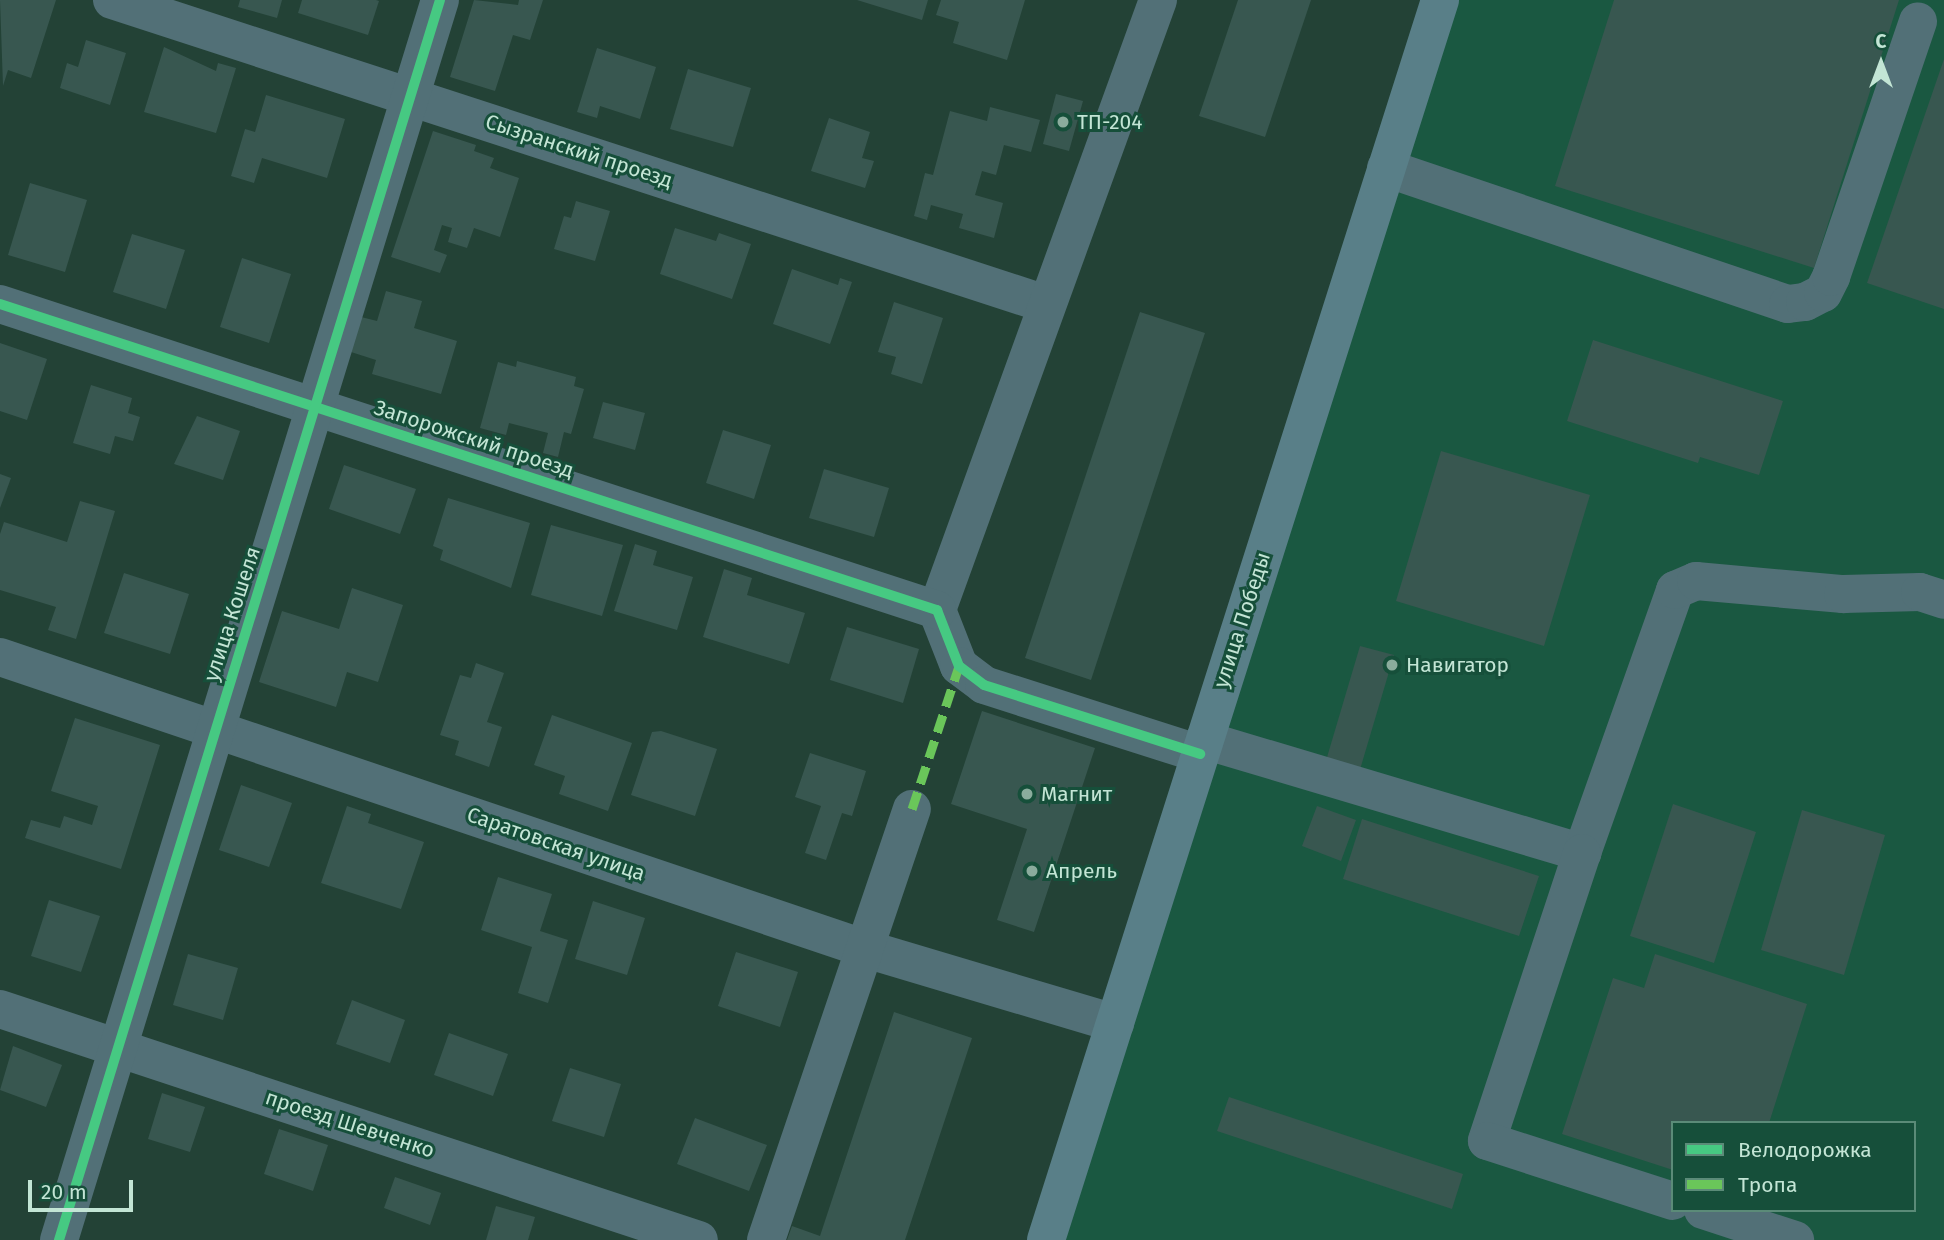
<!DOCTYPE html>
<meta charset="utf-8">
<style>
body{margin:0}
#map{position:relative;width:1944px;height:1240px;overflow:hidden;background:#234236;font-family:"Fira Sans",sans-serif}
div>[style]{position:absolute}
.built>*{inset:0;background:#1a5841}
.building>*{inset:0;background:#385750}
.minor>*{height:38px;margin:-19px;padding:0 19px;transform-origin:19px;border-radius:19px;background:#527077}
.major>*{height:38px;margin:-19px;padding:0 19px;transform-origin:19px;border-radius:19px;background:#597f88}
.quiet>*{height:9px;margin-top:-4.5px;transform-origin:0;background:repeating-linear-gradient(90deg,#6ac65a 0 18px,transparent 0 27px)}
.cycleway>*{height:10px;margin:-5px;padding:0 5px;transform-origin:5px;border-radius:5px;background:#46c982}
.dots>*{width:19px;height:19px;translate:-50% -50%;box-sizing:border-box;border:4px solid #164f3a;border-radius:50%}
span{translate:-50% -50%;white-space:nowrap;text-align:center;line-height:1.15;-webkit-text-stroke:6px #164f3a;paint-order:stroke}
.poi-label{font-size:21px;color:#c3e5d5}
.left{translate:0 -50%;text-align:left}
.street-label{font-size:21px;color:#c3e5d5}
.legend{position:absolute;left:1671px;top:1121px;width:245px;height:91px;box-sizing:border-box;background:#164f3a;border:2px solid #5b8b78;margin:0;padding:9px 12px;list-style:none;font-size:21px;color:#c3e5d5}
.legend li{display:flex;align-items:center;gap:14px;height:35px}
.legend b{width:35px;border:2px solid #5b8b78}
.north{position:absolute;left:1846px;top:28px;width:70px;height:70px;-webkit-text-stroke:5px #164f3a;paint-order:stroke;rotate:0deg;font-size:19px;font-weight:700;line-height:28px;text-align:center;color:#c3e5d5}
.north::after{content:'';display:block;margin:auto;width:24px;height:32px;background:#c3e5d5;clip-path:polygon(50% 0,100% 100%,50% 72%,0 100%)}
.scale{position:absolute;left:28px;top:1180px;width:105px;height:32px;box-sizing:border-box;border:4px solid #c3e5d5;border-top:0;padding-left:9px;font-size:21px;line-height:24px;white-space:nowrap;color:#c3e5d5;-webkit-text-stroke:5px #164f3a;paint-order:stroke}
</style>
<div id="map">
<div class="built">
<div style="clip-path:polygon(evenodd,1453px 0,1944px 0,1944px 1240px,1058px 1240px,1453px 0,1673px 1123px,1914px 1123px,1914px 1210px,1673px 1210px,1673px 1123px)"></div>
</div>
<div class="building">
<div style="clip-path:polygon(0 0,56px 0,31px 78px,8px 70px,3px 86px)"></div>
<div style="clip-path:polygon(240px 0,282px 0,277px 18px,238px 7px)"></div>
<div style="clip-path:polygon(302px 0,376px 0,379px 1px,368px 35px,298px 13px)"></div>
<div style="clip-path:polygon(474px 0,518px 5px,519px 0,543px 0,530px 40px,513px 35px,495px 91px,450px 77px)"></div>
<div style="clip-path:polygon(857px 0,928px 0,922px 20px)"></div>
<div style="clip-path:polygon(941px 0,1025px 0,1007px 60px,953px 43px,959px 22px,936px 15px)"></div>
<div style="clip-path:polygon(1238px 0,1311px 0,1265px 137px,1199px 116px)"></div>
<div style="clip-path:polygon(1614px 0,1899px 0,1814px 268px,1555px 186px)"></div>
<div style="clip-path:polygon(86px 40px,126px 53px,110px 105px,60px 88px,67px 63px,78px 67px)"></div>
<div style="clip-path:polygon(164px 47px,216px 71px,218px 63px,236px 68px,216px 133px,144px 112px)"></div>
<div style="clip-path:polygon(597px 48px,656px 67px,640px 119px,600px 106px,597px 118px,577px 112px)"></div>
<div style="clip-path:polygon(1944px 59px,1944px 309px,1867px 283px)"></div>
<div style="clip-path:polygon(688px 69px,751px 88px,733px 147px,670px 129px)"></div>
<div style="clip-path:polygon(1056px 94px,1083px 101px,1069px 151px,1043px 144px)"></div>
<div style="clip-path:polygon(266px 95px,345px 119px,327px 178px,262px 158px,254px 183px,231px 176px,245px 129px,255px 132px)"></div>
<div style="clip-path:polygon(990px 107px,1040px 120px,1031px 152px,1004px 145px,996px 175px,982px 171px,975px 195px,1003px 203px,994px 238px,959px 228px,963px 214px,931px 205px,927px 220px,914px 216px,925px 173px,933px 175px,950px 111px,987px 121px)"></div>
<div style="clip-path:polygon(829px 118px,870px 132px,862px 158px,874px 161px,865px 188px,811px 171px)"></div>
<div style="clip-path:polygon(433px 131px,476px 145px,474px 151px,494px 158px,490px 168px,519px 178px,500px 237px,474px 228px,467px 248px,448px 242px,452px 228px,442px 225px,434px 250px,447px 255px,440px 273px,391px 257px)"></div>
<div style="clip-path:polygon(30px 183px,87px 200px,65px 272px,8px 255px)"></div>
<div style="clip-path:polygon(576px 201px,610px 211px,595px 261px,554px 249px,564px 216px,571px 218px)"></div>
<div style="clip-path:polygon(675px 228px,716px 241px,719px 233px,751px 244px,732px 299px,660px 274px)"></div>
<div style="clip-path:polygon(132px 234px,185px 250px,166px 309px,113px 292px)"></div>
<div style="clip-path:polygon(242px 258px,291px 274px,269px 343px,220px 327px)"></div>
<div style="clip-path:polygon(792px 269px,838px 285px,840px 278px,852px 282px,830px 344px,773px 324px)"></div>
<div style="clip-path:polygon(386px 291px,422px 301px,414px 328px,457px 341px,441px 394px,372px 374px,376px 360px,351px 352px,361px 317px,377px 321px)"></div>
<div style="clip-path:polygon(894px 302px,943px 318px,922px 384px,891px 374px,896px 357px,878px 352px)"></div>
<div style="clip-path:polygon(1140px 312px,1205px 333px,1091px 680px,1025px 658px)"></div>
<div style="clip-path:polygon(1593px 340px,1783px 401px,1759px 475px,1700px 457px,1698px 463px,1567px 421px)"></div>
<div style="clip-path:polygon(0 343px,47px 359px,27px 420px,0 411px)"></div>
<div style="clip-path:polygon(517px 361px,576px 377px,574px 386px,584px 389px,571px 434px,564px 432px,558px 457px,543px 453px,548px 433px,509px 423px,506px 435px,480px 428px,498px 362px,516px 367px)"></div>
<div style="clip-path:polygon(91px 385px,132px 398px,128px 413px,140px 417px,133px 441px,115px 436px,110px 454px,73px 443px)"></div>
<div style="clip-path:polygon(603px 402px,645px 413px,635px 450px,593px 438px)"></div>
<div style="clip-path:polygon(197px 416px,240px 431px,223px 480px,174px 464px)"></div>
<div style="clip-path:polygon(723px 430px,771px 445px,754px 499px,706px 483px)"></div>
<div style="clip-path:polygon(1441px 451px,1590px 495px,1544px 646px,1396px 601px)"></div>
<div style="clip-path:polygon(344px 465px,416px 489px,400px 534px,329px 509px)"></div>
<div style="clip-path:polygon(824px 469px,889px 488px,874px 537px,809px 518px)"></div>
<div style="clip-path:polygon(0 474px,11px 478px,0 508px)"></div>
<div style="clip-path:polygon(448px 498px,530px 523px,511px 588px,440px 560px,443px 550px,433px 546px)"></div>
<div style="clip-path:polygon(80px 501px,115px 511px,76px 639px,48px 630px,56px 607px,0 590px,0 534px,4px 522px,67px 542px)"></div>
<div style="clip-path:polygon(551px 525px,623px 545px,602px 616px,531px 595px)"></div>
<div style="clip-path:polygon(635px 544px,657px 551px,653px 565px,693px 577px,677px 630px,614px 611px)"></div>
<div style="clip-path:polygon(724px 569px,752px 578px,747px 595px,805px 613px,789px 664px,703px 637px)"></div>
<div style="clip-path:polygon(124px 573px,189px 594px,170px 654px,104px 633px)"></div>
<div style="clip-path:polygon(352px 588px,403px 605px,378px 682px,347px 672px,336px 707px,259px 682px,282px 611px,339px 629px)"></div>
<div style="clip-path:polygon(847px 627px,919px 649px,903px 703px,830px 680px)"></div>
<div style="clip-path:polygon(1360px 646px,1394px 655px,1359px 773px,1325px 764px)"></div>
<div style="clip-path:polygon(476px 663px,504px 673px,487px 722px,502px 727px,489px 767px,455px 755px,459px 741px,440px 735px,460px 675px,471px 678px)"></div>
<div style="clip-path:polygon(982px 711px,1095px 748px,1034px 932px,997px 920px,1027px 829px,951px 804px)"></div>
<div style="clip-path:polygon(552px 715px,632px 743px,608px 811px,559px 794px,565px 776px,534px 765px)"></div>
<div style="clip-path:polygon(75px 718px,160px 745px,121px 869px,25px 838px,31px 820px,60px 828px,64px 816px,92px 825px,98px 806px,51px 791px)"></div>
<div style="clip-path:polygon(661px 731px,717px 749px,695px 816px,631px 795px,652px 732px)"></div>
<div style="clip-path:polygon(810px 753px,866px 771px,852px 816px,842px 813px,826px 860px,805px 853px,821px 806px,795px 797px)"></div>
<div style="clip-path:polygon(241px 785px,292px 803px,269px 867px,219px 850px)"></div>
<div style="clip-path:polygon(1673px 804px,1756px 832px,1714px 963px,1630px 936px)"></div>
<div style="clip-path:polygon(347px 806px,371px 814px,368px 823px,424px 842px,401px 909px,321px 883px)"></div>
<div style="clip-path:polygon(1317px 806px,1356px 820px,1341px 861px,1302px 846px)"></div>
<div style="clip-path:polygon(1802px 810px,1885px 835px,1844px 975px,1761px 950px)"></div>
<div style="clip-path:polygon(1362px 819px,1539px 876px,1519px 936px,1343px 879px)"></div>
<div style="clip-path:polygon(498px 877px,552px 894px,540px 931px,568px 940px,548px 1003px,518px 993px,532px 947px,481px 930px)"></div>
<div style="clip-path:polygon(49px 900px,100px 916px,81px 972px,31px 956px)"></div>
<div style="clip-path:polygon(593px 901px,645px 918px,627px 975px,575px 959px)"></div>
<div style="clip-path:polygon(736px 952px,798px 972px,780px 1027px,718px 1006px)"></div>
<div style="clip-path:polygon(188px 954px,238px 968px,223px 1020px,173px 1005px)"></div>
<div style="clip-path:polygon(1655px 954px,1807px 1004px,1769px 1123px,1673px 1123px,1673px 1170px,1562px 1134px,1613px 978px,1644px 988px)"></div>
<div style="clip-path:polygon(352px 1000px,405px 1020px,390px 1063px,336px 1044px)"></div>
<div style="clip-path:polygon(894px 1012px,972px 1038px,905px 1240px,787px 1240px,792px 1226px,820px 1236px)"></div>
<div style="clip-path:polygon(449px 1033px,508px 1054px,493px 1096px,434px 1075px)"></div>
<div style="clip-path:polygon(13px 1046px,62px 1065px,46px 1107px,0 1090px)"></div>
<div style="clip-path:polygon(570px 1068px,621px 1084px,604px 1137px,552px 1121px)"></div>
<div style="clip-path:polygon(162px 1093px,205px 1107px,190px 1152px,148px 1139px)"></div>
<div style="clip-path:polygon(1229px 1097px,1463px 1174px,1452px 1209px,1217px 1131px)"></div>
<div style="clip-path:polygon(695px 1118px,767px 1145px,749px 1191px,677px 1164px)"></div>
<div style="clip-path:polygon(279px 1129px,328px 1145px,313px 1191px,264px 1174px)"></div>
<div style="clip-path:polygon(395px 1177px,441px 1193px,430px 1225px,384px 1208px)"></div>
<div style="clip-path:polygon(496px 1206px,535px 1217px,528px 1240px,486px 1240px)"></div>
</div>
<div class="minor">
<div style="left:112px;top:0;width:982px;rotate:18.03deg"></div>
<div style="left:1158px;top:0;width:649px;rotate:109.92deg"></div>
<div style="left:937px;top:610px;width:60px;rotate:68.6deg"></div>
<div style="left:959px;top:666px;width:31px;rotate:37deg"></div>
<div style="left:984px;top:685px;width:227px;rotate:17.7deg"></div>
<div style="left:1386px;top:168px;width:424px;rotate:18.7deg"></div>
<div style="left:1788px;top:304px;width:17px;rotate:-7deg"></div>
<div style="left:1805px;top:302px;width:20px;rotate:-27deg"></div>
<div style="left:1823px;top:293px;width:18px;rotate:-63deg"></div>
<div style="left:1831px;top:277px;width:270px;rotate:-71.2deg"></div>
<div style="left:0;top:304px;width:986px;rotate:18.09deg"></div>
<div style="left:0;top:657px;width:914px;rotate:18.63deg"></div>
<div style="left:866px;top:949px;width:260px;rotate:16.6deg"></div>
<div style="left:1204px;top:740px;width:395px;rotate:16.6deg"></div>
<div style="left:1582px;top:853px;width:279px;rotate:-70.5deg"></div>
<div style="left:1675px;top:590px;width:23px;rotate:-23deg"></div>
<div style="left:1696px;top:581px;width:148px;rotate:5.1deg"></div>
<div style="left:1843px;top:594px;width:77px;rotate:-1.5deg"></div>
<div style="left:1920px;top:592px;width:25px;rotate:18deg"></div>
<div style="left:1582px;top:853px;width:303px;rotate:108.3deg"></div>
<div style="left:1487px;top:1141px;width:195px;rotate:17.9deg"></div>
<div style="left:0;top:1009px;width:736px;rotate:18.29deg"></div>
<div style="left:1703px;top:1210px;width:97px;rotate:18.1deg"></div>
<div style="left:59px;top:1240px;width:1297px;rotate:-72.92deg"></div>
<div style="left:766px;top:1240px;width:455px;rotate:-71.3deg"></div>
</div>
<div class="major">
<div style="left:1046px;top:1240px;width:1301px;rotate:-72.37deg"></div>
</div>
<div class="quiet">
<div style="left:912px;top:809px;width:151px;rotate:-71.8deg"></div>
</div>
<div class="cycleway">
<div style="left:0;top:304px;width:986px;rotate:18.09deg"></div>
<div style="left:937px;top:610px;width:60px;rotate:68.6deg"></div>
<div style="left:959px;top:666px;width:31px;rotate:37deg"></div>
<div style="left:984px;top:685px;width:227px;rotate:17.7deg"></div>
<div style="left:59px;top:1240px;width:1297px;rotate:-72.92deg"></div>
</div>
<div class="dots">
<div style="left:1063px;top:122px;background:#8bac9d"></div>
<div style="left:1392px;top:665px;background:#8bac9d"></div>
<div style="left:1027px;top:794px;background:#8bac9d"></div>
<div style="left:1032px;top:871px;background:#8bac9d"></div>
</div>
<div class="poi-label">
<span class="left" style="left:1077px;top:122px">ТП-204</span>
<span class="left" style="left:1406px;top:665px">Навигатор</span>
<span class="left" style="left:1041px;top:794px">Магнит</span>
<span class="left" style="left:1046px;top:871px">Апрель</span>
</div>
<div class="street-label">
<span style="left:579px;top:151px;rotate:18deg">Сызранский проезд</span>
<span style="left:474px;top:439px;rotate:18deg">Запорожский проезд</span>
<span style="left:232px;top:614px;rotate:-72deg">улица Кошеля</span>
<span style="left:1242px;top:620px;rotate:-72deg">улица Победы</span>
<span style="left:556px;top:844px;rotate:19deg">Саратовская улица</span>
<span style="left:350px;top:1124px;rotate:18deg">проезд Шевченко</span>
</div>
<ul class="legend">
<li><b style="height:9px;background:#46c982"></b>Велодорожка</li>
<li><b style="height:9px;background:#6ac65a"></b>Тропа</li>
</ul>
<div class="north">С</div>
<div class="scale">20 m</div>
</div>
